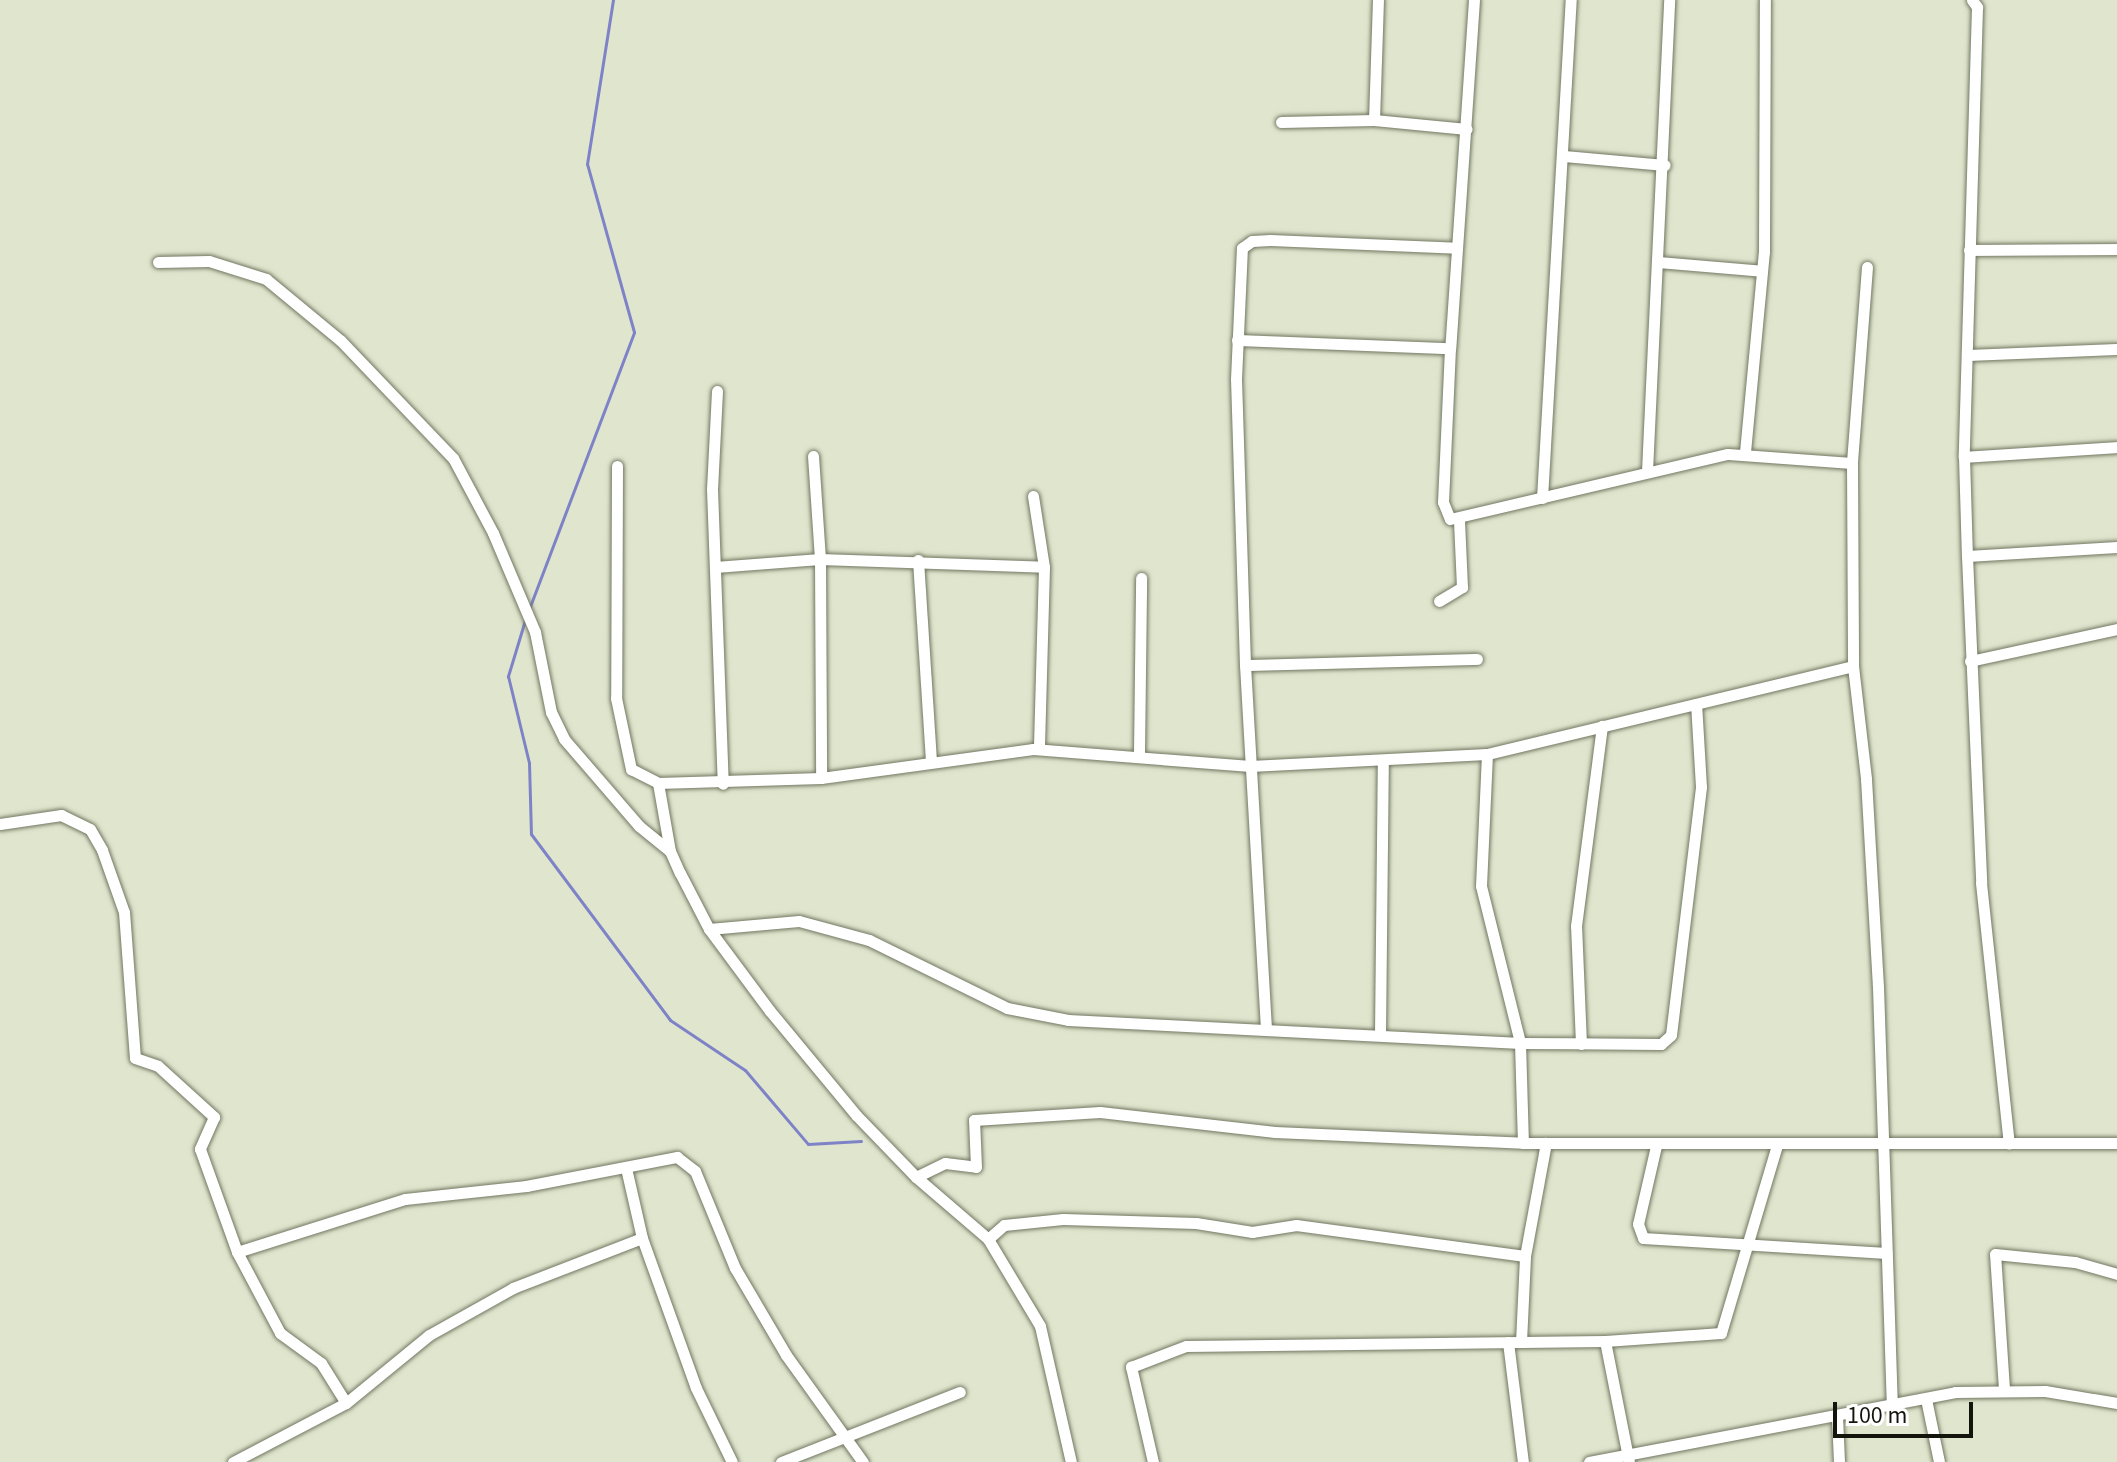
<!DOCTYPE html>
<style>
body{margin:0}
#map{position:relative;width:2117px;height:1462px;overflow:hidden;background:#e0e6ce;font-family:"Source Sans 3",sans-serif}
div>[style]{position:absolute}
.stream>*{height:3px;margin:-1.5px;padding:0 1.5px;transform-origin:1.5px;border-radius:1.5px;background:#7e83c8}
.roads{filter:drop-shadow(0 0 2px #717761) drop-shadow(0 0 2px #717761)}
.minor>*{height:11px;margin:-5.5px;padding:0 5.5px;transform-origin:5.5px;border-radius:5.5px;background:#fff}
span{translate:-50% -50%;white-space:nowrap;text-align:center;line-height:1.15;-webkit-text-stroke:6px #fff;paint-order:stroke}
.scale{position:absolute;left:1833px;top:1402px;width:140px;height:36px;box-sizing:border-box;border:4px solid #13150d;border-top:0;padding-left:10px;font-size:24px;line-height:28px;white-space:nowrap;color:#13150d;-webkit-text-stroke:6px #fff;paint-order:stroke}
</style>
<div id="map">
<div class="stream">
<div style="left:529px;top:609px;width:296px;rotate:-69.2deg"></div>
<div style="left:634px;top:332px;width:174px;rotate:-105.6deg"></div>
<div style="left:587px;top:164px;width:166px;rotate:-81deg"></div>
<div style="left:525px;top:620px;width:59px;rotate:106.9deg"></div>
<div style="left:508px;top:676px;width:89px;rotate:76.4deg"></div>
<div style="left:529px;top:763px;width:71px;rotate:88.4deg"></div>
<div style="left:531px;top:834px;width:232px;rotate:53.2deg"></div>
<div style="left:670px;top:1020px;width:90px;rotate:33.7deg"></div>
<div style="left:745px;top:1070px;width:97px;rotate:49.6deg"></div>
<div style="left:808px;top:1144px;width:53px;rotate:-3.2deg"></div>
</div>
<div class="roads">
<div class="minor">
<div style="left:1474px;top:0;width:349px;rotate:93.9deg"></div>
<div style="left:1450px;top:348px;width:154px;rotate:92.6deg"></div>
<div style="left:1443px;top:502px;width:18px;rotate:68deg"></div>
<div style="left:1450px;top:519px;width:285px;rotate:-13.2deg"></div>
<div style="left:1728px;top:454px;width:124px;rotate:4.2deg"></div>
<div style="left:1972px;top:0;width:9px;rotate:54deg"></div>
<div style="left:1977px;top:7px;width:450px;rotate:91.7deg"></div>
<div style="left:1964px;top:457px;width:99px;rotate:88.3deg"></div>
<div style="left:1967px;top:556px;width:327px;rotate:87.5deg"></div>
<div style="left:1981px;top:883px;width:262px;rotate:83.9deg"></div>
<div style="left:1374px;top:120px;width:120px;rotate:-88.1deg"></div>
<div style="left:1281px;top:122px;width:93px;rotate:-1.2deg"></div>
<div style="left:1374px;top:120px;width:93px;rotate:5.5deg"></div>
<div style="left:1564px;top:156px;width:101px;rotate:5.1deg"></div>
<div style="left:1969px;top:250px;width:148px;rotate:-0.4deg"></div>
<div style="left:158px;top:262px;width:51px;rotate:-1.1deg"></div>
<div style="left:209px;top:261px;width:60px;rotate:17.5deg"></div>
<div style="left:266px;top:279px;width:97px;rotate:39.6deg"></div>
<div style="left:341px;top:341px;width:162px;rotate:46.3deg"></div>
<div style="left:453px;top:458px;width:85px;rotate:61.9deg"></div>
<div style="left:493px;top:533px;width:108px;rotate:67deg"></div>
<div style="left:535px;top:632px;width:82px;rotate:78.7deg"></div>
<div style="left:551px;top:712px;width:30px;rotate:64deg"></div>
<div style="left:564px;top:739px;width:115px;rotate:49.2deg"></div>
<div style="left:639px;top:826px;width:40px;rotate:39deg"></div>
<div style="left:1658px;top:262px;width:104px;rotate:4.9deg"></div>
<div style="left:1867px;top:267px;width:197px;rotate:94.4deg"></div>
<div style="left:1852px;top:463px;width:203px;rotate:89.7deg"></div>
<div style="left:1853px;top:666px;width:114px;rotate:83.4deg"></div>
<div style="left:1866px;top:779px;width:208px;rotate:86.7deg"></div>
<div style="left:1878px;top:987px;width:417px;rotate:88.1deg"></div>
<div style="left:1237px;top:340px;width:213px;rotate:2.2deg"></div>
<div style="left:1967px;top:355px;width:150px;rotate:-2.3deg"></div>
<div style="left:717px;top:391px;width:98px;rotate:92.9deg"></div>
<div style="left:712px;top:489px;width:295px;rotate:87.9deg"></div>
<div style="left:1745px;top:452px;width:201px;rotate:-84.6deg"></div>
<div style="left:1764px;top:252px;width:252px;rotate:-89.8deg"></div>
<div style="left:813px;top:456px;width:103px;rotate:86.1deg"></div>
<div style="left:820px;top:559px;width:219px;rotate:89.7deg"></div>
<div style="left:1964px;top:457px;width:153px;rotate:-3.7deg"></div>
<div style="left:617px;top:466px;width:232px;rotate:90.2deg"></div>
<div style="left:616px;top:698px;width:73px;rotate:78.1deg"></div>
<div style="left:631px;top:769px;width:30px;rotate:27deg"></div>
<div style="left:658px;top:783px;width:69px;rotate:80deg"></div>
<div style="left:670px;top:851px;width:24px;rotate:66deg"></div>
<div style="left:680px;top:873px;width:63px;rotate:62.6deg"></div>
<div style="left:709px;top:929px;width:102px;rotate:53.4deg"></div>
<div style="left:770px;top:1011px;width:136px;rotate:50.4deg"></div>
<div style="left:857px;top:1116px;width:85px;rotate:46deg"></div>
<div style="left:916px;top:1177px;width:95px;rotate:40.7deg"></div>
<div style="left:988px;top:1239px;width:101px;rotate:59.1deg"></div>
<div style="left:1040px;top:1326px;width:139px;rotate:77.2deg"></div>
<div style="left:1647px;top:471px;width:472px;rotate:-87.3deg"></div>
<div style="left:1033px;top:496px;width:72px;rotate:81.2deg"></div>
<div style="left:1044px;top:567px;width:182px;rotate:91.6deg"></div>
<div style="left:1542px;top:498px;width:499px;rotate:-86.7deg"></div>
<div style="left:1967px;top:556px;width:150px;rotate:-3.4deg"></div>
<div style="left:918px;top:560px;width:201px;rotate:86.3deg"></div>
<div style="left:715px;top:567px;width:105px;rotate:-4.4deg"></div>
<div style="left:820px;top:559px;width:224px;rotate:2deg"></div>
<div style="left:1439px;top:601px;width:27px;rotate:-31deg"></div>
<div style="left:1462px;top:587px;width:67px;rotate:-92.6deg"></div>
<div style="left:1970px;top:661px;width:150px;rotate:-12.3deg"></div>
<div style="left:1245px;top:665px;width:232px;rotate:-1.5deg"></div>
<div style="left:1139px;top:754px;width:176px;rotate:-89.3deg"></div>
<div style="left:1487px;top:754px;width:132px;rotate:92.6deg"></div>
<div style="left:1481px;top:886px;width:162px;rotate:76deg"></div>
<div style="left:1520px;top:1043px;width:100px;rotate:88.3deg"></div>
<div style="left:658px;top:783px;width:163px;rotate:-1.8deg"></div>
<div style="left:821px;top:778px;width:214px;rotate:-7.8deg"></div>
<div style="left:1033px;top:749px;width:218px;rotate:4.5deg"></div>
<div style="left:1250px;top:766px;width:237px;rotate:-2.9deg"></div>
<div style="left:1487px;top:754px;width:376px;rotate:-13.5deg"></div>
<div style="left:0;top:824px;width:62px;rotate:-8.4deg"></div>
<div style="left:61px;top:815px;width:32px;rotate:26deg"></div>
<div style="left:90px;top:829px;width:24px;rotate:60deg"></div>
<div style="left:102px;top:850px;width:66px;rotate:70.5deg"></div>
<div style="left:124px;top:912px;width:146px;rotate:85.7deg"></div>
<div style="left:135px;top:1058px;width:24px;rotate:19deg"></div>
<div style="left:158px;top:1066px;width:76px;rotate:42.3deg"></div>
<div style="left:214px;top:1117px;width:35px;rotate:114deg"></div>
<div style="left:200px;top:1149px;width:109px;rotate:70.2deg"></div>
<div style="left:237px;top:1252px;width:92px;rotate:62deg"></div>
<div style="left:280px;top:1333px;width:51px;rotate:36.2deg"></div>
<div style="left:321px;top:1363px;width:47px;rotate:58deg"></div>
<div style="left:709px;top:929px;width:90px;rotate:-5.1deg"></div>
<div style="left:799px;top:921px;width:73px;rotate:15.2deg"></div>
<div style="left:869px;top:940px;width:154px;rotate:26.2deg"></div>
<div style="left:1007px;top:1008px;width:62px;rotate:11.1deg"></div>
<div style="left:1068px;top:1020px;width:453px;rotate:2.9deg"></div>
<div style="left:1520px;top:1043px;width:141px;rotate:0.4deg"></div>
<div style="left:1661px;top:1044px;width:13px;rotate:-42deg"></div>
<div style="left:1671px;top:1035px;width:250px;rotate:-83.1deg"></div>
<div style="left:1701px;top:787px;width:83px;rotate:-93.4deg"></div>
<div style="left:1266px;top:1029px;width:365px;rotate:-93.3deg"></div>
<div style="left:1245px;top:665px;width:286px;rotate:-91.8deg"></div>
<div style="left:1236px;top:379px;width:131px;rotate:-87.4deg"></div>
<div style="left:1242px;top:248px;width:12px;rotate:-35deg"></div>
<div style="left:1252px;top:241px;width:18px;rotate:-3deg"></div>
<div style="left:1270px;top:240px;width:187px;rotate:2.4deg"></div>
<div style="left:1380px;top:1034px;width:272px;rotate:-89.4deg"></div>
<div style="left:1581px;top:1044px;width:118px;rotate:-92.4deg"></div>
<div style="left:1576px;top:926px;width:202px;rotate:-82.6deg"></div>
<div style="left:1656px;top:1146px;width:80px;rotate:103deg"></div>
<div style="left:1638px;top:1224px;width:15px;rotate:70deg"></div>
<div style="left:1643px;top:1238px;width:244px;rotate:3.5deg"></div>
<div style="left:626px;top:1168px;width:72px;rotate:77.1deg"></div>
<div style="left:642px;top:1238px;width:159px;rotate:70.2deg"></div>
<div style="left:696px;top:1388px;width:82px;rotate:64.1deg"></div>
<div style="left:916px;top:1177px;width:32px;rotate:-26deg"></div>
<div style="left:945px;top:1163px;width:31px;rotate:7deg"></div>
<div style="left:976px;top:1167px;width:47px;rotate:-92.4deg"></div>
<div style="left:974px;top:1120px;width:126px;rotate:-3.6deg"></div>
<div style="left:1100px;top:1112px;width:176px;rotate:6.5deg"></div>
<div style="left:1275px;top:1132px;width:248px;rotate:2.5deg"></div>
<div style="left:1523px;top:1143px;width:594px"></div>
<div style="left:988px;top:1239px;width:21px;rotate:-41deg"></div>
<div style="left:1004px;top:1225px;width:59px;rotate:-5.8deg"></div>
<div style="left:1063px;top:1219px;width:133px;rotate:1.7deg"></div>
<div style="left:1196px;top:1223px;width:57px;rotate:9.1deg"></div>
<div style="left:1252px;top:1232px;width:45px;rotate:-9deg"></div>
<div style="left:1296px;top:1225px;width:231px;rotate:7.7deg"></div>
<div style="left:237px;top:1252px;width:176px;rotate:-17.5deg"></div>
<div style="left:405px;top:1199px;width:122px;rotate:-6.1deg"></div>
<div style="left:526px;top:1186px;width:154px;rotate:-10.9deg"></div>
<div style="left:677px;top:1157px;width:23px;rotate:38deg"></div>
<div style="left:695px;top:1171px;width:105px;rotate:67.6deg"></div>
<div style="left:735px;top:1268px;width:101px;rotate:59.6deg"></div>
<div style="left:786px;top:1355px;width:132px;rotate:54.3deg"></div>
<div style="left:1605px;top:1341px;width:123px;rotate:78.8deg"></div>
<div style="left:1508px;top:1342px;width:121px;rotate:82.9deg"></div>
<div style="left:1521px;top:1342px;width:86px;rotate:-87.3deg"></div>
<div style="left:1525px;top:1256px;width:115px;rotate:-79.5deg"></div>
<div style="left:2004px;top:1389px;width:135px;rotate:-93.8deg"></div>
<div style="left:1995px;top:1254px;width:80px;rotate:5.7deg"></div>
<div style="left:2075px;top:1262px;width:44px;rotate:15.9deg"></div>
<div style="left:1926px;top:1399px;width:64px;rotate:78.3deg"></div>
<div style="left:1837px;top:1416px;width:46px;rotate:87.5deg"></div>
<div style="left:233px;top:1462px;width:127px;rotate:-27.6deg"></div>
<div style="left:346px;top:1403px;width:107px;rotate:-39.3deg"></div>
<div style="left:429px;top:1335px;width:96px;rotate:-29.2deg"></div>
<div style="left:513px;top:1288px;width:138px;rotate:-21.2deg"></div>
<div style="left:781px;top:1462px;width:192px;rotate:-21.4deg"></div>
<div style="left:1153px;top:1462px;width:98px;rotate:-103deg"></div>
<div style="left:1131px;top:1367px;width:59px;rotate:-20.9deg"></div>
<div style="left:1186px;top:1346px;width:419px;rotate:-0.7deg"></div>
<div style="left:1605px;top:1341px;width:116px;rotate:-3.9deg"></div>
<div style="left:1721px;top:1333px;width:196px;rotate:-73.4deg"></div>
<div style="left:1589px;top:1462px;width:373px;rotate:-10.8deg"></div>
<div style="left:1955px;top:1392px;width:90px;rotate:-0.6deg"></div>
<div style="left:2045px;top:1391px;width:73px;rotate:9.5deg"></div>
</div>
</div>
<div class="scale">100 m</div>
</div>
